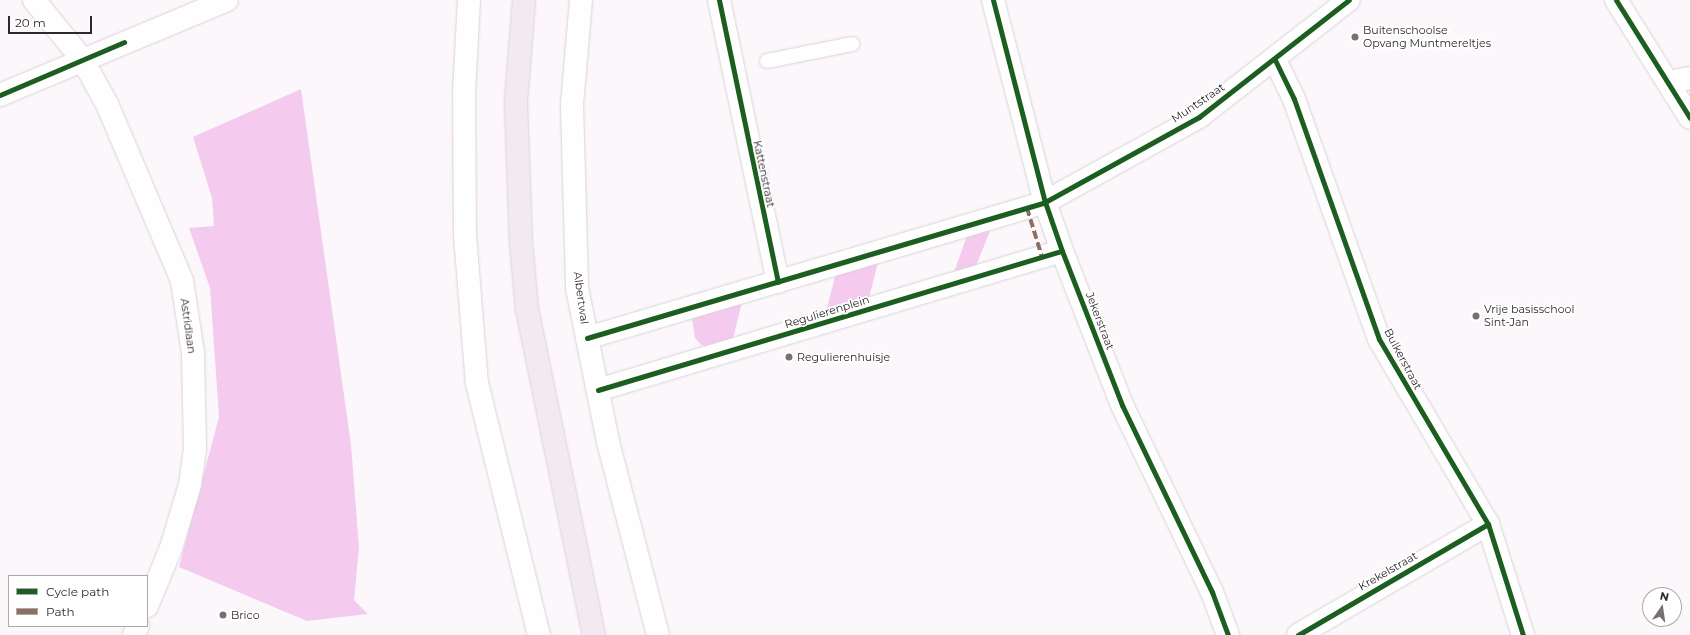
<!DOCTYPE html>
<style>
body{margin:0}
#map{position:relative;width:1690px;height:635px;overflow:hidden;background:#fcf7fb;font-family:Montserrat,sans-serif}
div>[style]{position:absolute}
.forest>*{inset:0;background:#f4caef}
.roads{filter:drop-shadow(0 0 1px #d9d3d8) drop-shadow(0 0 1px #d9d3d8)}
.lane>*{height:14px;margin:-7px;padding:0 7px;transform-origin:7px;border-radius:7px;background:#fffefe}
.street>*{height:22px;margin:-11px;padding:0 11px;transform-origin:11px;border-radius:11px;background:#fffefe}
.secondary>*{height:22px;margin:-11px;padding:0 11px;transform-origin:11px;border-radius:11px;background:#fffefe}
.primary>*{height:22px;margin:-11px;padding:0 11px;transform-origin:11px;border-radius:11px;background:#f2e9f1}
.quiet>*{height:4px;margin-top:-2px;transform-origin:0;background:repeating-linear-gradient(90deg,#8d6e63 0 8px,transparent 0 12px)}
.cycleway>*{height:5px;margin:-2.5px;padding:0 2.5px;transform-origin:2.5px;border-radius:2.5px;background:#1b5e20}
.dots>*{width:11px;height:11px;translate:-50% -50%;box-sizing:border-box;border:2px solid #fff;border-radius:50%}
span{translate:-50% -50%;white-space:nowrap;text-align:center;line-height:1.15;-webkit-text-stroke:3.5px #fff;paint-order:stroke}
.poi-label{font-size:11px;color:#2e272d}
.left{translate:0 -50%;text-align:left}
.street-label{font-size:11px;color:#2e272d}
.legend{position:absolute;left:8px;top:575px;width:140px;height:52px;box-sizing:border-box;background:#fff;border:1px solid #aba9ab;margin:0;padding:5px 7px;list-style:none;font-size:12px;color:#2e272d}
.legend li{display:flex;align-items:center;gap:8px;height:20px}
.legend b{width:20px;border:1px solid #aba9ab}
.north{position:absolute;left:1642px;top:587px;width:40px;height:40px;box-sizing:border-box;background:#fff;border:1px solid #aba9ab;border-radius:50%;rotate:13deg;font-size:11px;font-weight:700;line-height:16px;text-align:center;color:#2e272d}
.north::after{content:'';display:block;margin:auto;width:14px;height:18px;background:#767075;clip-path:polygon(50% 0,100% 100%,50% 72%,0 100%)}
.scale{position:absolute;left:8px;top:16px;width:84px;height:18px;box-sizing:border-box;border:2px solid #2e272d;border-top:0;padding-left:5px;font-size:12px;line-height:14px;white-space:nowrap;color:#2e272d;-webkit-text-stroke:3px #fff;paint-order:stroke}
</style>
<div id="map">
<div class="forest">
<div style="clip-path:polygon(301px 89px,351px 445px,359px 548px,354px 600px,368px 614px,307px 621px,179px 567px,219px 417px,210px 288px,189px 228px,214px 226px,212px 198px,193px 137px)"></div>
<div style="clip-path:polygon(992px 226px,974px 271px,952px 278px,968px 233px)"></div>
<div style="clip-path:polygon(878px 262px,868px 302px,825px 316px,836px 273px)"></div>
<div style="clip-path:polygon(742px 302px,732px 342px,711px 347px,701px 345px,695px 338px,692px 319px,697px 313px)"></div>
</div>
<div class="roads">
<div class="lane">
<div style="left:767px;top:61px;width:87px;rotate:-11.3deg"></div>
</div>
<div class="street">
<div style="left:34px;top:0;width:76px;rotate:50.9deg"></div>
<div style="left:82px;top:59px;width:51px;rotate:60.9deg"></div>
<div style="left:107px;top:104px;width:192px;rotate:67deg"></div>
<div style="left:182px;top:281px;width:73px;rotate:81.3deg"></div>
<div style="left:193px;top:353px;width:96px;rotate:88.8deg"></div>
<div style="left:195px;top:449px;width:36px;rotate:98deg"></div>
<div style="left:190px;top:485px;width:66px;rotate:106.8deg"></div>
<div style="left:171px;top:548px;width:63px;rotate:112.5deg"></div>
<div style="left:469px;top:0;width:93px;rotate:93.1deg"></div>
<div style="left:464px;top:93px;width:142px;rotate:89.6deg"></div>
<div style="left:465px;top:235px;width:148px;rotate:85.4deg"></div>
<div style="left:477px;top:383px;width:260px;rotate:76.2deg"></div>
<div style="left:581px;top:0;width:105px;rotate:94.9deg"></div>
<div style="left:572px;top:105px;width:183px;rotate:88.4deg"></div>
<div style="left:577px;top:288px;width:157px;rotate:78.6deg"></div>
<div style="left:608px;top:442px;width:199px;rotate:75.5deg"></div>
<div style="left:719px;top:0;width:288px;rotate:78.2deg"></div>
<div style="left:993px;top:0;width:209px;rotate:75.6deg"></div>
<div style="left:1045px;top:202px;width:52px;rotate:70.9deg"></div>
<div style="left:1062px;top:251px;width:165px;rotate:68.7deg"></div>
<div style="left:1122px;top:405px;width:208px;rotate:64.3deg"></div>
<div style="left:1212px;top:592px;width:46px;rotate:69.6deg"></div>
<div style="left:1616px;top:0;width:139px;rotate:57.9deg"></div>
<div style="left:1275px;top:60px;width:43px;rotate:64deg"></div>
<div style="left:1294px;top:99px;width:255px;rotate:70.5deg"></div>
<div style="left:1379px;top:339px;width:215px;rotate:59.5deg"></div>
<div style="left:1488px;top:524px;width:116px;rotate:72.5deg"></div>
<div style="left:1668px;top:82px;width:22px;rotate:-10deg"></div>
<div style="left:587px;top:338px;width:478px;rotate:-16.5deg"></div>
<div style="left:1045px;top:202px;width:176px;rotate:-28.9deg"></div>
<div style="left:1199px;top:117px;width:190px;rotate:-38deg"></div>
<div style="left:598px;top:390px;width:484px;rotate:-16.7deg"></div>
<div style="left:134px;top:635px;width:10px;rotate:-66deg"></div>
<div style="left:1298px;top:635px;width:220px;rotate:-30.3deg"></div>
</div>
<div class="secondary">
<div style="left:0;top:95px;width:246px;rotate:-22.7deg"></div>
</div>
<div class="primary">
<div style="left:524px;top:0;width:102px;rotate:94.5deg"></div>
<div style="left:516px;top:102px;width:142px;rotate:88deg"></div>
<div style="left:521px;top:244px;width:65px;rotate:84.7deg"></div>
<div style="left:527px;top:309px;width:333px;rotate:78.4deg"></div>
</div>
</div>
<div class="quiet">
<div style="left:1027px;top:208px;width:51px;rotate:73deg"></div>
</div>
<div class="cycleway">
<div style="left:719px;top:0;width:288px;rotate:78.2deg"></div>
<div style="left:993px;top:0;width:209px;rotate:75.6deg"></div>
<div style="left:1045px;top:202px;width:52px;rotate:70.9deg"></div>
<div style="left:1062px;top:251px;width:165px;rotate:68.7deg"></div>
<div style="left:1122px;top:405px;width:208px;rotate:64.3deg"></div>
<div style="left:1212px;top:592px;width:46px;rotate:69.6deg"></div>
<div style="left:1616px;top:0;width:139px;rotate:57.9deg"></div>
<div style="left:1275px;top:60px;width:43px;rotate:64deg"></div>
<div style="left:1294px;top:99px;width:255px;rotate:70.5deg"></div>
<div style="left:1379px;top:339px;width:215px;rotate:59.5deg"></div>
<div style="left:1488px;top:524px;width:116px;rotate:72.5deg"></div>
<div style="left:0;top:95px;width:135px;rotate:-23.1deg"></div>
<div style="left:587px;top:338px;width:478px;rotate:-16.5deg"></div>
<div style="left:1045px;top:202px;width:176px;rotate:-28.9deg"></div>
<div style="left:1199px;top:117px;width:190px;rotate:-38deg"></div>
<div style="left:598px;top:390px;width:484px;rotate:-16.7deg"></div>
<div style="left:1298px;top:635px;width:220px;rotate:-30.3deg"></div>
</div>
<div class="dots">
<div style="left:1355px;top:37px;background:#767075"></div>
<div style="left:1476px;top:316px;background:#767075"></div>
<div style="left:789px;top:357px;background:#767075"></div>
<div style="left:223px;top:615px;background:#767075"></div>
</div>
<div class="poi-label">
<span class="left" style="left:1363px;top:37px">Buitenschoolse<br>Opvang Muntmereltjes</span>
<span class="left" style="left:1484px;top:316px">Vrije basisschool<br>Sint-Jan</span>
<span class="left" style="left:797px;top:357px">Regulierenhuisje</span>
<span class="left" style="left:231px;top:615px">Brico</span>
</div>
<div class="street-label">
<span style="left:1198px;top:103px;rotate:-34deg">Muntstraat</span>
<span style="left:764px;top:174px;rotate:78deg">Kattenstraat</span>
<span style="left:581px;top:298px;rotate:82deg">Albertwal</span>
<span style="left:827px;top:312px;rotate:-17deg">Regulierenplein</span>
<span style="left:1100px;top:321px;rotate:69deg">Jekerstraat</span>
<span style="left:188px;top:326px;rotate:82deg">Astridlaan</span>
<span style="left:1403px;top:359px;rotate:62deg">Bulkerstraat</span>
<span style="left:1388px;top:571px;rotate:-30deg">Krekelstraat</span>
</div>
<ul class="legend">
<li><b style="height:5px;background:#1b5e20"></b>Cycle path</li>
<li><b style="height:5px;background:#8d6e63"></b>Path</li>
</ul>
<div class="north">N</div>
<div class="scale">20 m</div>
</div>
